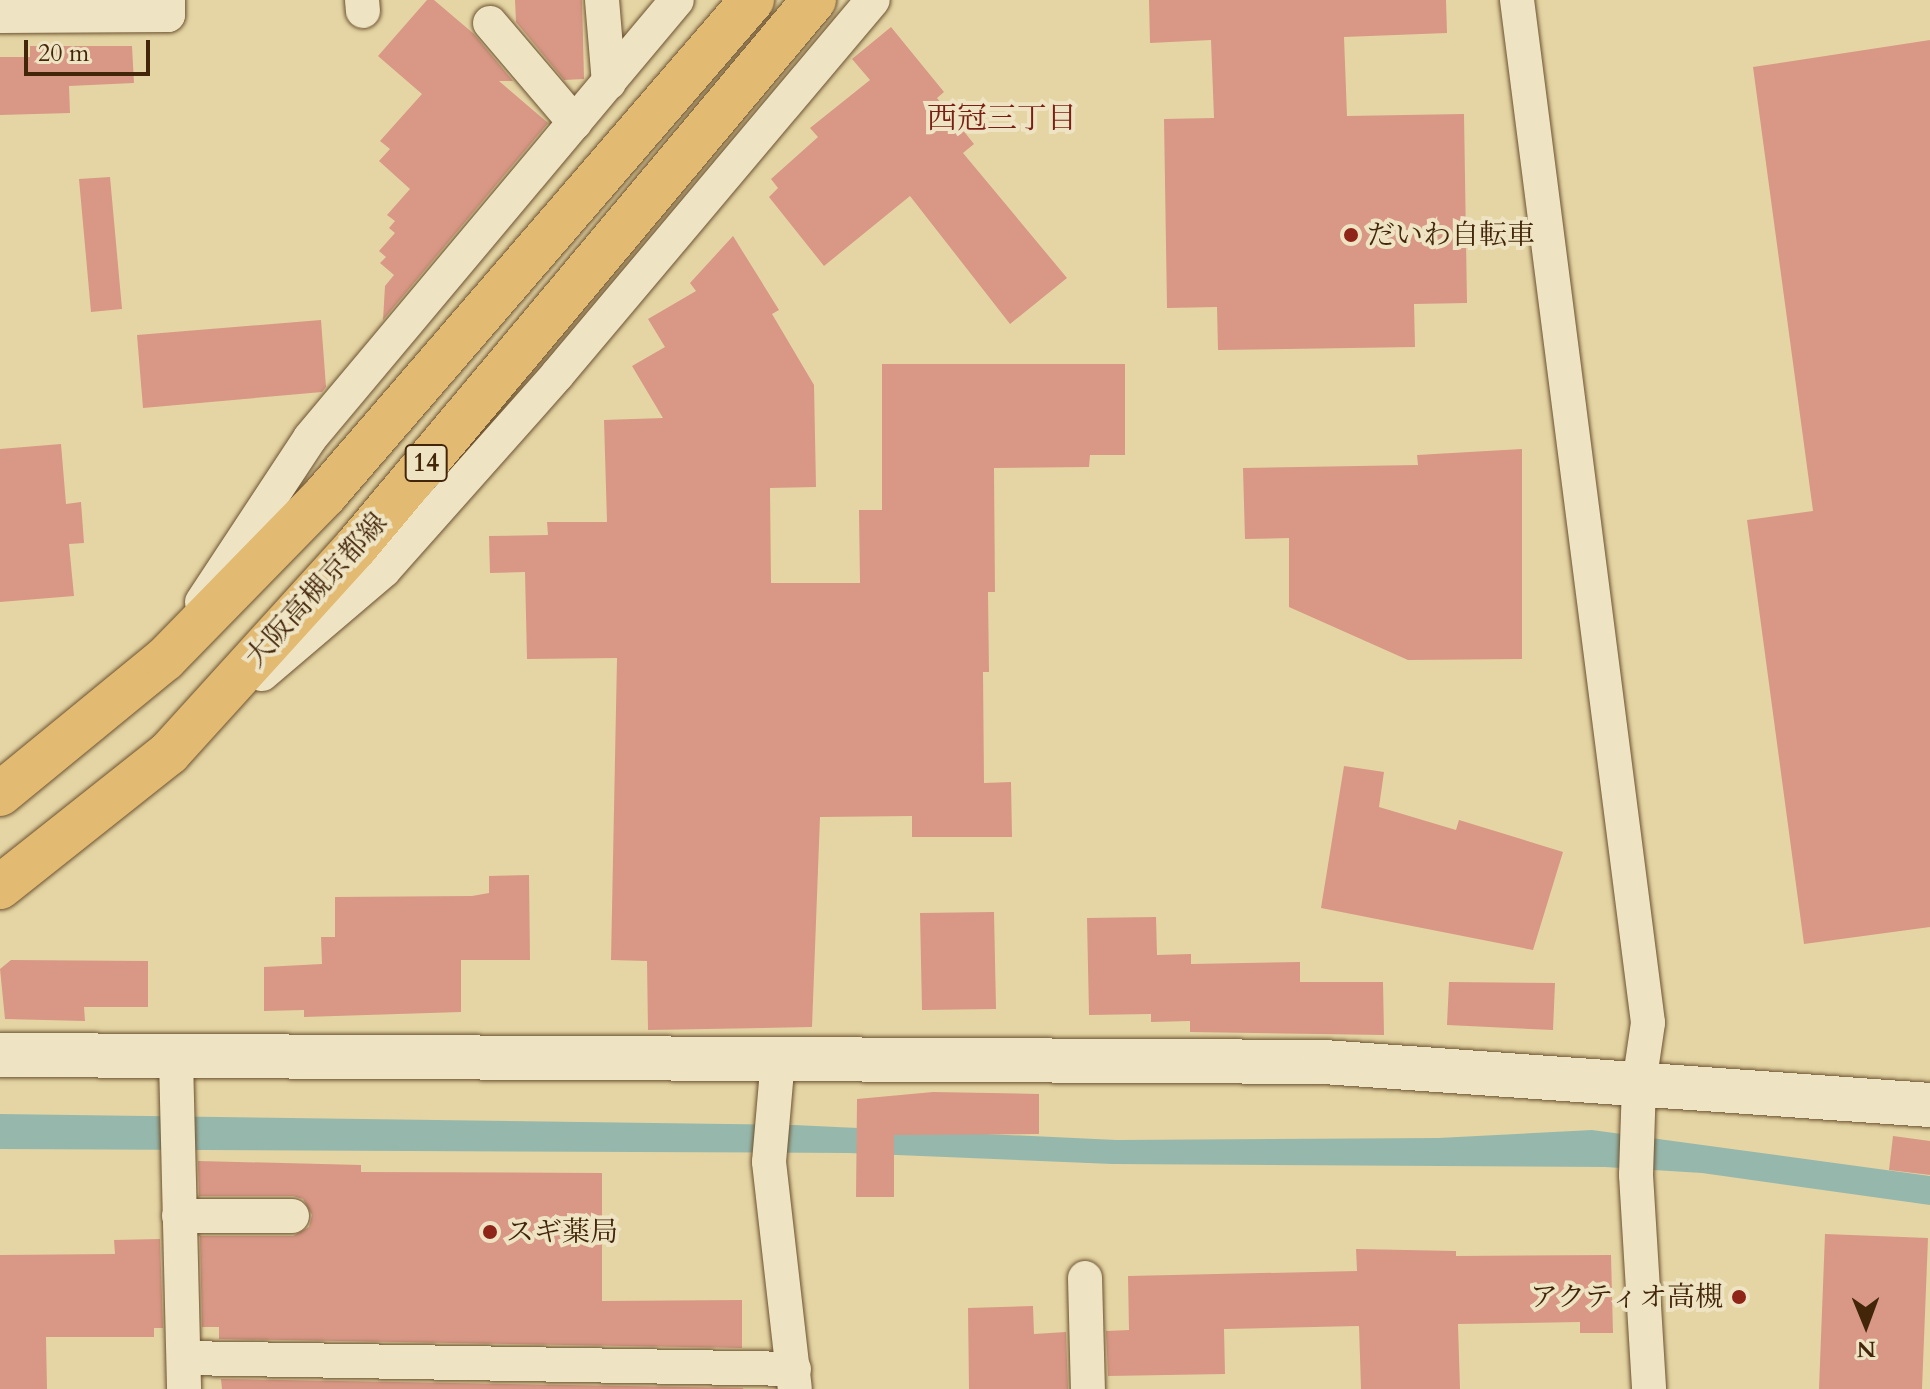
<!DOCTYPE html>
<meta charset="utf-8">
<style>
body{margin:0}
#map{position:relative;width:1930px;height:1389px;overflow:hidden;background:#e5d5a4;font-family:Cardo,"Noto Serif JP",serif}
div>[style]{position:absolute}
.water>*{inset:0;background:#96b8ac}
.building>*{inset:0;background:#d89885}
.roads{filter:drop-shadow(0 0 2px #6c5230) drop-shadow(0 0 2px #6c5230)}
.street>*{height:34px;margin:-17px;padding:0 17px;transform-origin:17px;border-radius:17px;background:#eee4c4}
.secondary>*{height:44px;margin:-22px;padding:0 22px;transform-origin:22px;border-radius:22px;background:#eee4c4}
.primary>*{height:44px;margin:-22px;padding:0 22px;transform-origin:22px;border-radius:22px;background:#e2ba72}
.dots>*{width:22px;height:22px;translate:-50% -50%;box-sizing:border-box;border:4px solid #eee4c4;border-radius:50%}
span{translate:-50% -50%;white-space:nowrap;text-align:center;line-height:1.15;-webkit-text-stroke:8px #eee4c4;paint-order:stroke}
.shield-label span{padding:2px 6px;background:#eee4c4;border:2px solid;border-radius:6px;-webkit-text-stroke-width:0}
.shield-label{font-size:26px;color:#43260a;font-weight:700}
.poi-label{font-size:28px;color:#43260a}
.left{translate:0 -50%;text-align:left}
.right{translate:-100% -50%;text-align:right}
.street-label{font-size:28px;color:#43260a}
.neighbourhood-label{font-size:30px;color:#7a1f14}
.north{position:absolute;left:1826px;top:1285px;width:80px;height:80px;-webkit-text-stroke:6px #eee4c4;paint-order:stroke;rotate:179deg;font-size:22px;font-weight:700;line-height:32px;text-align:center;color:#43260a}
.north::after{content:'';display:block;margin:auto;width:28px;height:36px;background:#43260a;clip-path:polygon(50% 0,100% 100%,50% 72%,0 100%)}
.scale{position:absolute;left:24px;top:40px;width:126px;height:36px;box-sizing:border-box;border:4px solid #43260a;border-top:0;padding-left:10px;font-size:24px;line-height:28px;white-space:nowrap;color:#43260a;-webkit-text-stroke:6px #eee4c4;paint-order:stroke}
</style>
<div id="map">
<div class="water">
<div style="clip-path:polygon(0 1114px,794px 1125px,1117px 1140px,1438px 1138px,1592px 1130px,1930px 1176px,1930px 1205px,1702px 1173px,1605px 1167px,1112px 1164px,848px 1153px,0 1149px)"></div>
</div>
<div class="building">
<div style="clip-path:polygon(427px 0,434px 0,474px 34px,513px 81px,499px 81px,548px 123px,383px 320px,385px 286px,394px 275px,380px 263px,386px 257px,379px 251px,395px 233px,389px 228px,395px 221px,387px 215px,410px 189px,379px 161px,390px 149px,380px 141px,422px 94px,378px 56px)"></div>
<div style="clip-path:polygon(515px 0,582px 0,584px 79px,564px 80px,516px 22px)"></div>
<div style="clip-path:polygon(1149px 0,1446px 0,1447px 33px,1344px 37px,1347px 116px,1464px 114px,1467px 303px,1414px 304px,1415px 347px,1218px 350px,1217px 307px,1167px 308px,1164px 119px,1214px 118px,1211px 40px,1150px 43px)"></div>
<div style="clip-path:polygon(891px 27px,944px 92px,937px 98px,974px 144px,963px 153px,1067px 278px,1010px 324px,910px 196px,824px 266px,769px 197px,778px 188px,771px 179px,818px 137px,810px 128px,870px 80px,852px 59px)"></div>
<div style="clip-path:polygon(1930px 40px,1930px 927px,1804px 944px,1747px 520px,1813px 511px,1753px 67px)"></div>
<div style="clip-path:polygon(30px 46px,132px 46px,134px 83px,69px 86px,70px 113px,0 115px,0 57px,30px 57px)"></div>
<div style="clip-path:polygon(110px 177px,122px 309px,91px 312px,79px 179px)"></div>
<div style="clip-path:polygon(733px 236px,779px 310px,772px 314px,814px 385px,816px 487px,770px 488px,771px 583px,860px 583px,859px 510px,882px 510px,882px 364px,1125px 364px,1125px 455px,1090px 455px,1089px 467px,994px 468px,995px 592px,988px 592px,989px 672px,983px 672px,984px 783px,1011px 782px,1012px 837px,912px 837px,912px 816px,820px 817px,812px 1027px,648px 1030px,647px 961px,611px 960px,617px 658px,527px 659px,525px 572px,490px 573px,489px 536px,548px 535px,547px 522px,607px 522px,604px 420px,663px 418px,632px 366px,665px 347px,648px 319px,696px 291px,690px 283px)"></div>
<div style="clip-path:polygon(321px 320px,326px 387px,322px 392px,143px 408px,137px 335px)"></div>
<div style="clip-path:polygon(61px 444px,66px 504px,81px 502px,84px 543px,69px 544px,74px 596px,0 602px,0 449px)"></div>
<div style="clip-path:polygon(1522px 449px,1522px 659px,1408px 660px,1289px 607px,1289px 538px,1245px 539px,1243px 468px,1418px 465px,1417px 455px)"></div>
<div style="clip-path:polygon(1344px 766px,1384px 772px,1379px 807px,1456px 830px,1459px 820px,1563px 852px,1533px 950px,1321px 908px)"></div>
<div style="clip-path:polygon(529px 875px,530px 960px,461px 960px,461px 1012px,304px 1017px,304px 1010px,264px 1011px,264px 967px,322px 964px,321px 937px,335px 937px,335px 897px,472px 896px,489px 893px,489px 876px)"></div>
<div style="clip-path:polygon(994px 912px,996px 1009px,922px 1010px,920px 913px)"></div>
<div style="clip-path:polygon(1156px 917px,1157px 955px,1191px 954px,1191px 964px,1300px 962px,1300px 982px,1383px 982px,1384px 1035px,1190px 1032px,1190px 1021px,1151px 1022px,1151px 1014px,1089px 1015px,1087px 918px)"></div>
<div style="clip-path:polygon(11px 960px,148px 961px,148px 1007px,84px 1007px,85px 1021px,5px 1019px,0 969px)"></div>
<div style="clip-path:polygon(1449px 982px,1555px 983px,1553px 1030px,1447px 1025px)"></div>
<div style="clip-path:polygon(933px 1092px,1039px 1094px,1039px 1134px,894px 1135px,894px 1197px,856px 1197px,857px 1099px)"></div>
<div style="clip-path:polygon(1893px 1136px,1930px 1141px,1930px 1175px,1889px 1170px)"></div>
<div style="clip-path:polygon(198px 1161px,361px 1165px,361px 1172px,602px 1173px,602px 1301px,742px 1300px,742px 1348px,219px 1339px,219px 1327px,202px 1327px,200px 1236px,293px 1236px,309px 1227px,312px 1215px,303px 1199px,293px 1196px,199px 1196px)"></div>
<div style="clip-path:polygon(1825px 1234px,1928px 1238px,1922px 1389px,1819px 1389px)"></div>
<div style="clip-path:polygon(160px 1239px,163px 1328px,154px 1328px,154px 1337px,46px 1337px,47px 1389px,0 1389px,0 1255px,115px 1254px,114px 1240px)"></div>
<div style="clip-path:polygon(1356px 1249px,1456px 1251px,1456px 1256px,1611px 1255px,1613px 1333px,1580px 1333px,1580px 1322px,1458px 1324px,1460px 1389px,1361px 1389px,1359px 1326px,1224px 1329px,1225px 1374px,1108px 1376px,1106px 1331px,1129px 1330px,1128px 1276px,1357px 1271px)"></div>
<div style="clip-path:polygon(1033px 1306px,1034px 1334px,1066px 1332px,1068px 1389px,969px 1389px,968px 1308px)"></div>
<div style="clip-path:polygon(221px 1379px,743px 1388px,743px 1389px,222px 1389px)"></div>
</div>
<div class="roads">
<div class="street">
<div style="left:362px;top:0;width:11px;rotate:85deg"></div>
<div style="left:602px;top:0;width:83px;rotate:85.2deg"></div>
<div style="left:1517px;top:0;width:1031px;rotate:82.7deg"></div>
<div style="left:1648px;top:1023px;width:62px;rotate:98.4deg"></div>
<div style="left:1639px;top:1084px;width:91px;rotate:91.9deg"></div>
<div style="left:1636px;top:1175px;width:214px;rotate:86.5deg"></div>
<div style="left:0;top:16px;width:168px;rotate:-0.3deg"></div>
<div style="left:168px;top:15px;width:15px;rotate:-90deg"></div>
<div style="left:490px;top:23px;width:131px;rotate:49.6deg"></div>
<div style="left:202px;top:602px;width:196px;rotate:-56.6deg"></div>
<div style="left:310px;top:438px;width:571px;rotate:-50.04deg"></div>
<div style="left:262px;top:674px;width:160px;rotate:-40.4deg"></div>
<div style="left:384px;top:570px;width:261px;rotate:-48.4deg"></div>
<div style="left:557px;top:375px;width:490px;rotate:-49.9deg"></div>
<div style="left:176px;top:1059px;width:330px;rotate:88.6deg"></div>
<div style="left:778px;top:1059px;width:103px;rotate:95deg"></div>
<div style="left:769px;top:1162px;width:228px;rotate:83.5deg"></div>
<div style="left:179px;top:1216px;width:113px"></div>
<div style="left:1085px;top:1278px;width:111px;rotate:88.5deg"></div>
<div style="left:184px;top:1358px;width:610px;rotate:1.03deg"></div>
</div>
<div class="secondary">
<div style="left:0;top:1055px;width:1324px;rotate:0.3deg"></div>
<div style="left:1324px;top:1062px;width:608px;rotate:4.06deg"></div>
</div>
<div class="primary">
<div style="left:0;top:794px;width:213px;rotate:-39.3deg"></div>
<div style="left:165px;top:659px;width:229px;rotate:-45.7deg"></div>
<div style="left:325px;top:495px;width:654px;rotate:-49.22deg"></div>
<div style="left:0;top:887px;width:216px;rotate:-38.4deg"></div>
<div style="left:169px;top:753px;width:277px;rotate:-47.8deg"></div>
<div style="left:355px;top:548px;width:715px;rotate:-50.05deg"></div>
</div>
</div>
<div class="dots">
<div style="left:1351px;top:235px;background:#8f2418"></div>
<div style="left:490px;top:1232px;background:#8f2418"></div>
<div style="left:1739px;top:1297px;background:#8f2418"></div>
</div>
<div class="shield-label">
<span style="left:426px;top:463px">14</span>
</div>
<div class="poi-label">
<span class="left" style="left:1367px;top:235px">だいわ自転車</span>
<span class="left" style="left:506px;top:1232px">スギ薬局</span>
<span class="right" style="left:1723px;top:1297px">アクティオ高槻</span>
</div>
<div class="street-label">
<span style="left:316px;top:590px;rotate:-48deg">大阪高槻京都線</span>
</div>
<div class="neighbourhood-label">
<span style="left:1002px;top:119px">西冠三丁目</span>
</div>
<div class="north">N</div>
<div class="scale">20 m</div>
</div>
